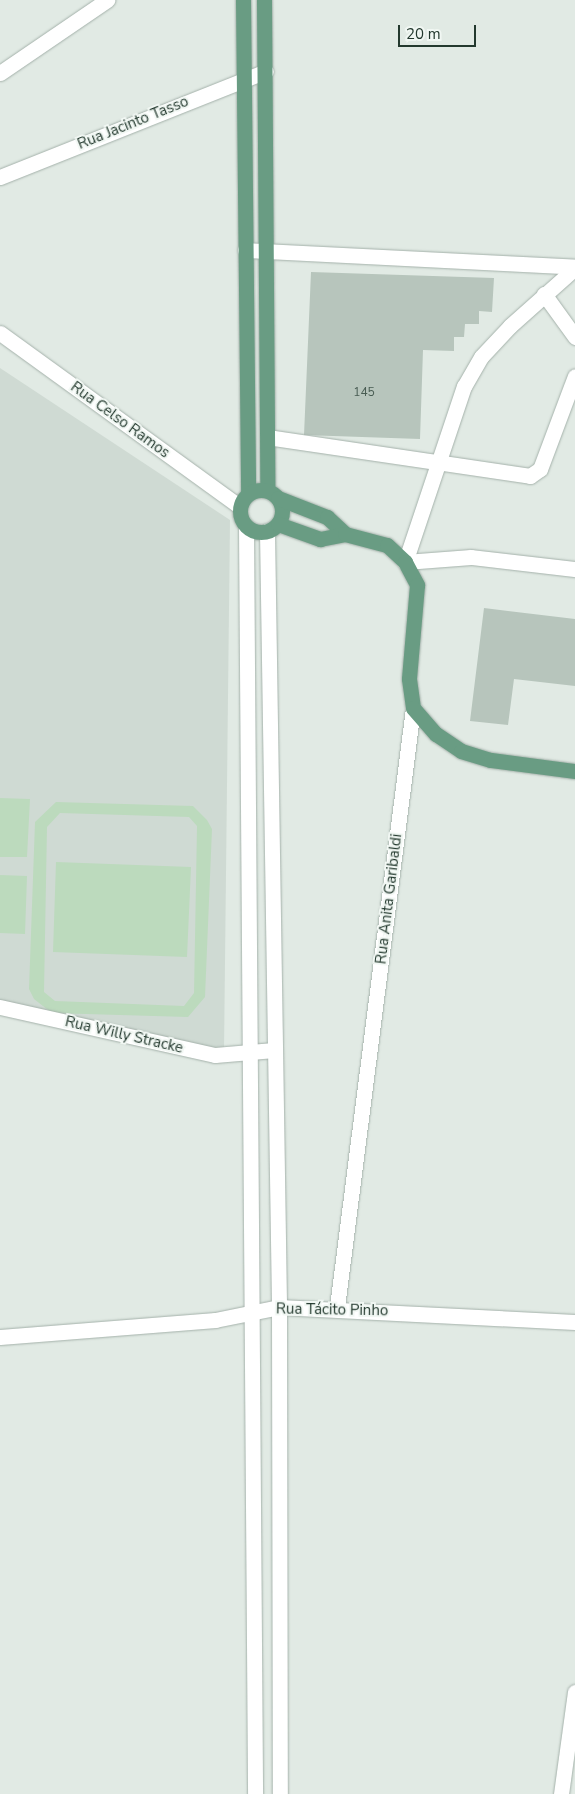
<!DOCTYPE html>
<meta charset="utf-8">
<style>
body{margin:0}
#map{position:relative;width:575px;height:1794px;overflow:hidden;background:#e1eae4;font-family:"Nunito Sans",sans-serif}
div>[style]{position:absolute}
.built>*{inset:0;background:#cfdad3}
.green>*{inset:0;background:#bcdabd}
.building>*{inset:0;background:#b7c5bc}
.roads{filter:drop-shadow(0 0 1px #a4b1aa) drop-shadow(0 0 1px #a4b1aa)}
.minor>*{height:15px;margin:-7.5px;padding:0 7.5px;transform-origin:7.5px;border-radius:7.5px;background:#fff}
.major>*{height:15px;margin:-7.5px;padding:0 7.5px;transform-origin:7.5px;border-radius:7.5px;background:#699c83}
.major>.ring{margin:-7.5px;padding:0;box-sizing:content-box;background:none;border:15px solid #699c83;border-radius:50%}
span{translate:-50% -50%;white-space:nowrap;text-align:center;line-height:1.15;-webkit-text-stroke:4px #f1f7f3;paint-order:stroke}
.number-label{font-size:12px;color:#485c52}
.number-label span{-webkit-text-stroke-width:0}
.street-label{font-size:15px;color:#23392e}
.scale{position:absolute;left:398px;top:25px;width:78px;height:22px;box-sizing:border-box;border:2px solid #23392e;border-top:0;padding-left:6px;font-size:15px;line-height:18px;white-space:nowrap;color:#23392e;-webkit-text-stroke:4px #f1f7f3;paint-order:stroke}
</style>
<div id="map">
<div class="built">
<div style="clip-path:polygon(0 368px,230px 520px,224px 1051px,0 1001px)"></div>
</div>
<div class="green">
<div style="clip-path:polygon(0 798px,30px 799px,27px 857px,0 857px)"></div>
<div style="clip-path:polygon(evenodd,56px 802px,193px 806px,207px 820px,212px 829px,205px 997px,188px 1017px,52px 1013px,34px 999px,29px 989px,35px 822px,56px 802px,60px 813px,189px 817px,197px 826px,194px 993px,184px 1006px,55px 1001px,44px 992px,47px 827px,60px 813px)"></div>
<div style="clip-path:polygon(56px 862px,191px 867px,187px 957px,53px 952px)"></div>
<div style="clip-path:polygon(0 875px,27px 876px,25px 934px,0 933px)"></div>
</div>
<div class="building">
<div style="clip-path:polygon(311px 272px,494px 278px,492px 312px,479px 311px,479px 324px,465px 324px,464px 337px,454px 337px,454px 351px,423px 350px,420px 439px,304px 435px)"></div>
<div style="clip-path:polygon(484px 608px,575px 619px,575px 686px,514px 679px,508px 725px,470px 721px)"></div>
</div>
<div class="roads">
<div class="minor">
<div style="left:0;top:73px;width:130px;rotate:-34.3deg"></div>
<div style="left:0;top:177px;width:286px;rotate:-21.7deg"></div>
<div style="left:245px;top:250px;width:330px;rotate:2.9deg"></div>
<div style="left:575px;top:268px;width:87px;rotate:138.3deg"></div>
<div style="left:510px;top:326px;width:42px;rotate:133.1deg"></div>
<div style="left:481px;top:357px;width:34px;rotate:120deg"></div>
<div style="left:464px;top:386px;width:186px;rotate:108.5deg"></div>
<div style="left:405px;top:562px;width:66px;rotate:-4.3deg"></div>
<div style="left:471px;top:557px;width:105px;rotate:6.6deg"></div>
<div style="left:544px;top:294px;width:53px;rotate:54.2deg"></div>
<div style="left:0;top:333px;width:296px;rotate:35.9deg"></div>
<div style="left:267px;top:437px;width:266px;rotate:8.4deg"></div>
<div style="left:530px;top:476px;width:12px;rotate:-35deg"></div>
<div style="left:540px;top:469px;width:99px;rotate:-69.4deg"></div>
<div style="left:246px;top:526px;width:1268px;rotate:89.59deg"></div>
<div style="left:267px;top:531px;width:776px;rotate:89.11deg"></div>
<div style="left:279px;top:1307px;width:487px;rotate:89.9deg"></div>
<div style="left:0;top:1007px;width:220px;rotate:12.6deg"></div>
<div style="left:215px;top:1055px;width:59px;rotate:-4.8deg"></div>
<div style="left:337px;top:1307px;width:604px;rotate:-82.77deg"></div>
<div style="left:0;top:1337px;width:216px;rotate:-4.5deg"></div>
<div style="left:215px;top:1320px;width:65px;rotate:-11.5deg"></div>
<div style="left:279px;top:1307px;width:296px;rotate:2.9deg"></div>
<div style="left:561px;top:1794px;width:103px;rotate:-82.2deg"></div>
</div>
<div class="major">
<div style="left:243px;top:0;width:493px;rotate:89.4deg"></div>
<div style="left:264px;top:0;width:490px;rotate:89.6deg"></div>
<div class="ring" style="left:240px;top:490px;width:27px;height:27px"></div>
<div style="left:278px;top:498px;width:53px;rotate:21.2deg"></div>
<div style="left:327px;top:517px;width:25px;rotate:43deg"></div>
<div style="left:278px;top:524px;width:45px;rotate:19.7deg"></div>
<div style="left:320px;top:539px;width:25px;rotate:-11deg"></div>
<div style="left:345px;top:534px;width:43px;rotate:14.7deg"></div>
<div style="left:387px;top:545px;width:25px;rotate:43deg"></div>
<div style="left:405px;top:562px;width:26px;rotate:62deg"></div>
<div style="left:417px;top:585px;width:94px;rotate:94.9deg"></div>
<div style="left:409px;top:679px;width:29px;rotate:82deg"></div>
<div style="left:413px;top:708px;width:35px;rotate:49deg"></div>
<div style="left:436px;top:734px;width:30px;rotate:34deg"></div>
<div style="left:461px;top:751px;width:31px;rotate:17deg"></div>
<div style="left:491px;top:760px;width:85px;rotate:7.5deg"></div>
</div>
</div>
<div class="number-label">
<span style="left:364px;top:393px">145</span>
</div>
<div class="street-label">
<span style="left:133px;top:123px;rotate:-22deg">Rua Jacinto Tasso</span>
<span style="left:120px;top:420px;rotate:36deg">Rua Celso Ramos</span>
<span style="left:389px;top:899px;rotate:-83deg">Rua Anita Garibaldi</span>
<span style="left:124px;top:1035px;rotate:13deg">Rua Willy Stracke</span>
<span style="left:332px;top:1310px;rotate:1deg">Rua Tácito Pinho</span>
</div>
<div class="scale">20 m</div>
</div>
